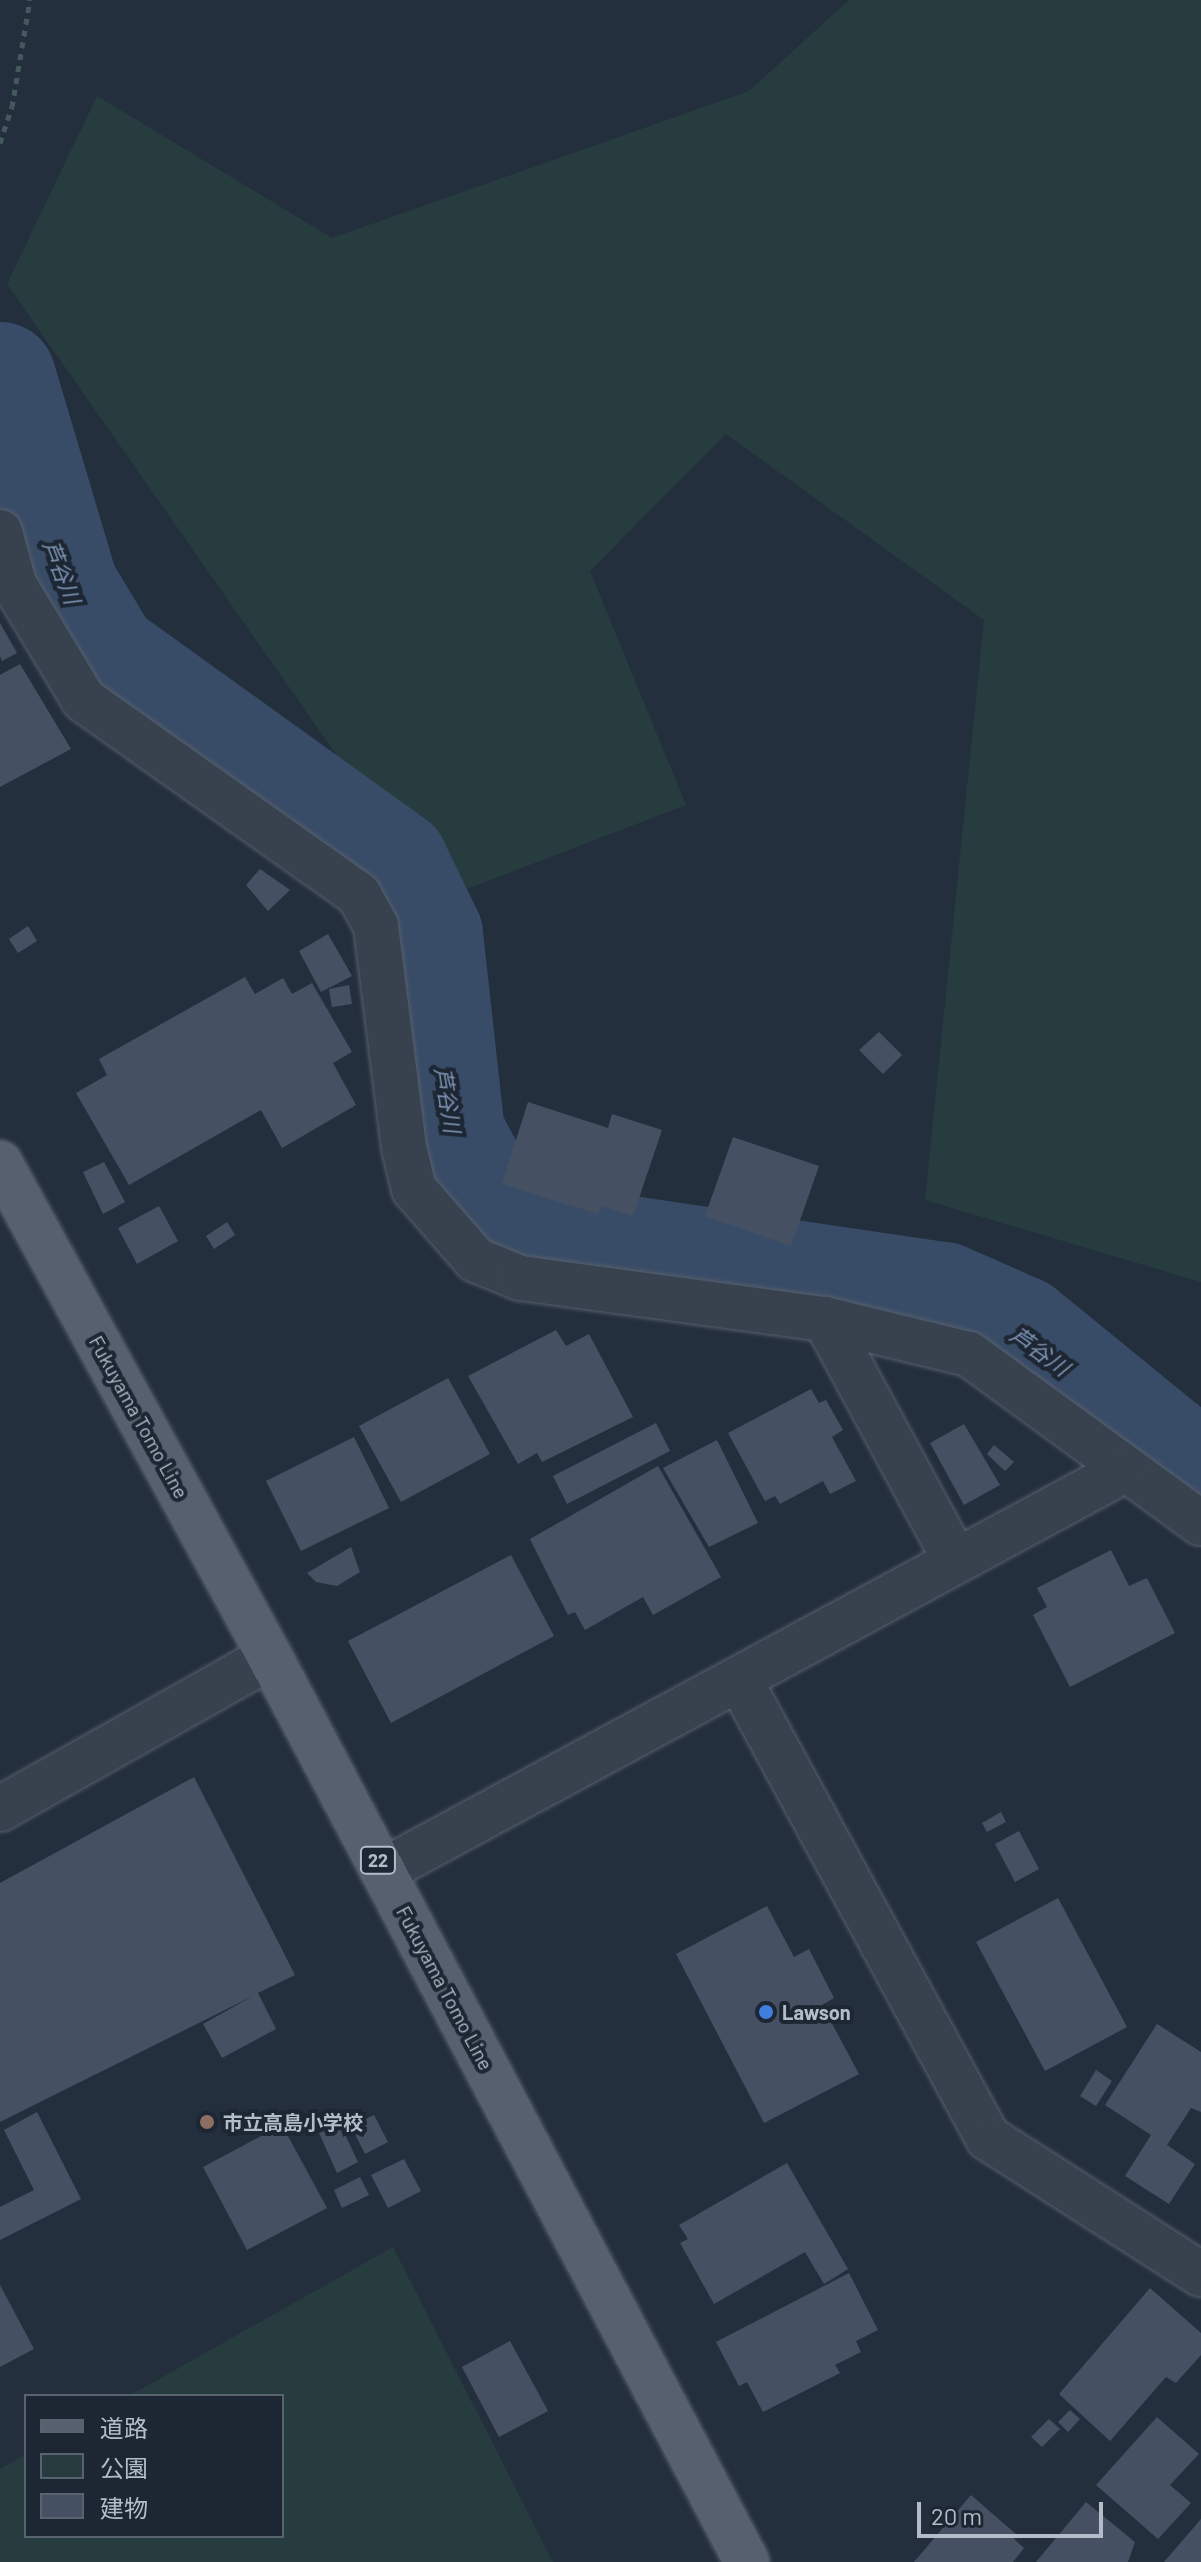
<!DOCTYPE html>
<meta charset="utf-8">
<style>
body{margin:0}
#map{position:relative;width:1201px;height:2562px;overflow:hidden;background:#242f3e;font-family:Barlow,"Noto Sans JP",sans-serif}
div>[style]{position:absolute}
.green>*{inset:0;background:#263c3f}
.river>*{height:112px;margin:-56px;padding:0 56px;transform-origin:56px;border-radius:56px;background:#394c67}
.building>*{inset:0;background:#455162}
.path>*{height:5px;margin-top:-2.5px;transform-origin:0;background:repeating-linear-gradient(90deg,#44595c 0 6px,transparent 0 12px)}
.roads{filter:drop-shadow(0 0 2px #565f6c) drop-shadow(0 0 2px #565f6c)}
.minor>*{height:44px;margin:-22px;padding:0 22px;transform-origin:22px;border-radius:22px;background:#38414e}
.primary>*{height:44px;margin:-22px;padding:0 22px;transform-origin:22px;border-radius:22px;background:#56606e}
.dots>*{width:22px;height:22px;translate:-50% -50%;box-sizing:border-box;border:4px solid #1d2633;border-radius:50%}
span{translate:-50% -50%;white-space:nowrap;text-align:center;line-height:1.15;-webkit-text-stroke:8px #1d2633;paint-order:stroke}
.shield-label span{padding:2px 6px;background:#1d2633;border:2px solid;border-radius:6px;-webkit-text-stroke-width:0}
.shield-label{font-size:18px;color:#b4bcc9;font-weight:700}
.street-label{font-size:20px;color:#b4bcc9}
.poi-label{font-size:20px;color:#b4bcc9;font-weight:700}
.left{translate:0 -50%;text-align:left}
.water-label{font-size:22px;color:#7c92b1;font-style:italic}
.legend{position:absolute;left:24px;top:2394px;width:260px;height:144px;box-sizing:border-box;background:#1d2633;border:2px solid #59626f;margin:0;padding:10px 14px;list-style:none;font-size:24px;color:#b4bcc9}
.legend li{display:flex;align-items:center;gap:16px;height:40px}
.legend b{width:40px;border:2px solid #59626f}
.scale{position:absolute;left:917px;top:2502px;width:186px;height:36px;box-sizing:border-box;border:4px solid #b4bcc9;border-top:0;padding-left:10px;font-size:24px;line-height:28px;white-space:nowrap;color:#b4bcc9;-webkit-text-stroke:6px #1d2633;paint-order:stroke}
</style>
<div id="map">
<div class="green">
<div style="clip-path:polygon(849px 0,1201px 0,1201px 1282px,925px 1200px,984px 620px,726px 434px,590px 571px,686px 805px,438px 900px,7px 284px,97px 96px,332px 238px,749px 91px)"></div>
<div style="clip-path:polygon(393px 2247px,553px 2562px,0 2562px,0 2469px,26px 2454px,26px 2536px,282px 2536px,282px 2396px,129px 2396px)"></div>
</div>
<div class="river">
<div style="left:0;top:378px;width:220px;rotate:73.4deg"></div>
<div style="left:63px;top:589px;width:79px;rotate:58.9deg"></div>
<div style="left:104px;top:657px;width:356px;rotate:35.7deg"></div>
<div style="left:393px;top:865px;width:78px;rotate:64.1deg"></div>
<div style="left:427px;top:935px;width:200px;rotate:83.7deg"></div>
<div style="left:449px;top:1134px;width:86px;rotate:61.7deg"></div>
<div style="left:490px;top:1210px;width:53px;rotate:31.9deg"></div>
<div style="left:535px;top:1238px;width:412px;rotate:8.4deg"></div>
<div style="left:943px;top:1298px;width:84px;rotate:23.8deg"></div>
<div style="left:1020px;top:1332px;width:217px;rotate:39.2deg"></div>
<div style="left:1188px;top:1469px;width:14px;rotate:21deg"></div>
</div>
<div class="building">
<div style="clip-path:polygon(0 623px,17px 653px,2px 661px,0 656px)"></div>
<div style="clip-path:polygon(20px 664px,71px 749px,0 787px,0 675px)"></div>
<div style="clip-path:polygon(260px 869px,290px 890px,268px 911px,246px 885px)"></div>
<div style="clip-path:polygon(28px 926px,37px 941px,18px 953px,9px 939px)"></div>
<div style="clip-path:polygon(328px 934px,352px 976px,321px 992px,299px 951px)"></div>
<div style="clip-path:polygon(245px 977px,255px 994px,283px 978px,292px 994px,312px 983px,352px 1052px,333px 1063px,356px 1105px,282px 1148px,261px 1110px,129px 1185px,76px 1093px,107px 1075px,99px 1059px)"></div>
<div style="clip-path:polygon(349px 985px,352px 1004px,332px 1007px,329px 989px)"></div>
<div style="clip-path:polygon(879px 1032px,902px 1055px,883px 1074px,859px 1050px)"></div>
<div style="clip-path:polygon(528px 1102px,608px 1128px,612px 1114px,662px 1130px,633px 1216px,601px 1206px,598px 1214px,502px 1184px)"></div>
<div style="clip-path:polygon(733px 1137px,819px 1166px,791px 1246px,705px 1216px)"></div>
<div style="clip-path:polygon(104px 1162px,125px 1202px,103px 1214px,83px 1172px)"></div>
<div style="clip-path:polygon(159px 1206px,178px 1241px,137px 1264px,118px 1228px)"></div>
<div style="clip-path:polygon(227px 1222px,235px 1235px,214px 1249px,206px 1236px)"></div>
<div style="clip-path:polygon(556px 1330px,566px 1346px,589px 1334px,633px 1417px,542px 1462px,537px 1453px,518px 1464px,468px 1376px)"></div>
<div style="clip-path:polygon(448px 1378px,490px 1454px,401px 1502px,359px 1426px)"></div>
<div style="clip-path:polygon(811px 1389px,819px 1403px,826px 1400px,843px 1430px,832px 1437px,856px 1481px,830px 1494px,823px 1481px,780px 1504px,775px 1496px,765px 1501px,728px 1433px)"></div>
<div style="clip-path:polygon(656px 1423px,670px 1451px,567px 1504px,553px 1476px)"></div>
<div style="clip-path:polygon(964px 1424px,1000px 1485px,964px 1505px,930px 1443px)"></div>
<div style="clip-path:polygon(354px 1437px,389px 1508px,301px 1551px,266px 1481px)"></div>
<div style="clip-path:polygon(717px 1440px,758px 1523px,709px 1547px,663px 1468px)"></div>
<div style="clip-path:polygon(994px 1445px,1014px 1462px,1005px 1471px,987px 1454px)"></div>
<div style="clip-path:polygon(658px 1466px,721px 1577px,653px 1615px,643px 1597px,585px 1630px,575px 1612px,568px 1615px,530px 1539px)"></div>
<div style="clip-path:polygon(351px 1547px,360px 1572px,337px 1586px,316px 1582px,307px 1573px)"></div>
<div style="clip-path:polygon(1111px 1550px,1129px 1586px,1147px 1578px,1175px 1633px,1070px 1687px,1033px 1615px,1047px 1607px,1037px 1588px)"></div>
<div style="clip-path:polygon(511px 1555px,554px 1636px,391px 1723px,348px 1641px)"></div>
<div style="clip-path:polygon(194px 1777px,295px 1975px,258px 1993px,276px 2029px,222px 2058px,203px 2024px,253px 1996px,0 2122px,0 1883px)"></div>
<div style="clip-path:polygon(1001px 1812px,1006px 1822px,987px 1832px,982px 1823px)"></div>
<div style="clip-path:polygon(1019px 1831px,1039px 1869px,1015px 1882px,995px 1844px)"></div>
<div style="clip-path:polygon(1058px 1898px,1127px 2027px,1045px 2071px,976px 1942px)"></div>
<div style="clip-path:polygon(767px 1906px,794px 1957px,809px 1949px,834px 1998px,822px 2005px,859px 2074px,764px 2123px,676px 1954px)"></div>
<div style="clip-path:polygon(1157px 2024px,1201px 2052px,1201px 2112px,1191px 2108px,1167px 2145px,1195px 2164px,1169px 2204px,1125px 2176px,1151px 2135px,1105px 2105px)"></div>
<div style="clip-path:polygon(1096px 2070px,1112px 2081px,1096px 2106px,1080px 2096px)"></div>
<div style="clip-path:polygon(37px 2112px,81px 2199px,0 2240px,0 2207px,34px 2190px,4px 2130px)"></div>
<div style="clip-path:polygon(374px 2115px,388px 2142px,365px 2154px,351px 2126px)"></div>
<div style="clip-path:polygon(340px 2124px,358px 2162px,337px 2173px,319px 2133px)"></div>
<div style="clip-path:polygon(282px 2125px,327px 2208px,247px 2250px,203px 2167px)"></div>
<div style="clip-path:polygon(404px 2159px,421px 2191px,388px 2208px,371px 2175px)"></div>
<div style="clip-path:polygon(787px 2163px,848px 2269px,824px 2284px,805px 2252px,714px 2304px,680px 2243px,688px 2239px,679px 2225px)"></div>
<div style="clip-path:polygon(360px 2177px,369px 2195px,342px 2208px,334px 2190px)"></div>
<div style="clip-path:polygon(849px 2273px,878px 2330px,856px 2341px,861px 2352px,835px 2365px,840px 2373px,763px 2412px,747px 2382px,739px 2386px,716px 2342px)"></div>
<div style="clip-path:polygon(0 2285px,34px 2349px,0 2367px)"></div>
<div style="clip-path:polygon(1150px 2288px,1201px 2333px,1201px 2355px,1176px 2383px,1166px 2377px,1110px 2441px,1059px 2394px)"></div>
<div style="clip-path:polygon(510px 2341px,548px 2411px,499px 2437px,462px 2367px)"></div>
<div style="clip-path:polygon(1070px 2410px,1080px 2419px,1068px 2432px,1058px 2422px)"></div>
<div style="clip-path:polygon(1157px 2417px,1199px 2454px,1170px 2485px,1191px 2503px,1158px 2539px,1096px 2485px)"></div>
<div style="clip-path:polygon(1049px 2419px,1060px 2429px,1042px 2447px,1031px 2437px)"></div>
<div style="clip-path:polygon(971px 2495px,1017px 2535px,1014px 2539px,1024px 2548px,1013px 2562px,914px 2562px)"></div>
<div style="clip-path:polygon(1086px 2502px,1135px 2542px,1128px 2562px,1036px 2562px)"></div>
<div style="clip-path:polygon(1201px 2519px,1201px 2562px,1164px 2562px)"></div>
</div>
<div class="path">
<div style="left:0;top:143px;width:38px;rotate:-72deg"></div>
<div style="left:12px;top:107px;width:109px;rotate:-80.5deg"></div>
</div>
<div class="roads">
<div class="minor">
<div style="left:0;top:532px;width:54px;rotate:74.9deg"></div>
<div style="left:14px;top:584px;width:135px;rotate:58.9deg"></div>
<div style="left:84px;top:700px;width:337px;rotate:35.3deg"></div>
<div style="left:359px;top:895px;width:35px;rotate:61deg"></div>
<div style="left:376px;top:926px;width:224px;rotate:82.8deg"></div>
<div style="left:404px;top:1148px;width:42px;rotate:76.3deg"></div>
<div style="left:414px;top:1189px;width:94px;rotate:48.9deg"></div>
<div style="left:476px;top:1260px;width:48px;rotate:22.2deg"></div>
<div style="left:520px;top:1278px;width:308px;rotate:7.7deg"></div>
<div style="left:825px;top:1319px;width:148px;rotate:13.7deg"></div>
<div style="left:969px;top:1354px;width:287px;rotate:36.1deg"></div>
<div style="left:825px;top:1319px;width:275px;rotate:61.6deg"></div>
<div style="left:739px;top:1679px;width:522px;rotate:61.52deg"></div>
<div style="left:988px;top:2138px;width:253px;rotate:32.6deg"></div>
<div style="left:0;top:1809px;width:310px;rotate:-29.4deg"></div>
<div style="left:383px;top:1871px;width:843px;rotate:-28.39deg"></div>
</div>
<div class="primary">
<div style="left:0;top:1163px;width:563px;rotate:61.34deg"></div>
<div style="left:270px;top:1657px;width:1023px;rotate:62.21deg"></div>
</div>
</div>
<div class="dots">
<div style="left:766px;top:2012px;background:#3f7fe0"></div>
<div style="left:207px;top:2122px;background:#8d6e63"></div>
</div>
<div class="shield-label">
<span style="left:378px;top:1860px">22</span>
</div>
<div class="street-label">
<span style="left:139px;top:1417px;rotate:61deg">Fukuyama Tomo Line</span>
<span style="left:445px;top:1988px;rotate:62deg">Fukuyama Tomo Line</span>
</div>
<div class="poi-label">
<span class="left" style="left:782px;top:2012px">Lawson</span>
<span class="left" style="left:223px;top:2122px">市立高島小学校</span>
</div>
<div class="water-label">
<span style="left:62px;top:572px;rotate:69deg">芦谷川</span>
<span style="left:448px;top:1100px;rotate:81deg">芦谷川</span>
<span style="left:1040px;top:1351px;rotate:36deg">芦谷川</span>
</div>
<ul class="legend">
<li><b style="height:10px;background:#56606e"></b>道路</li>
<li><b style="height:22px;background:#263c3f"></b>公園</li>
<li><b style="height:22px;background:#455162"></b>建物</li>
</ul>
<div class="scale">20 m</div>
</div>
